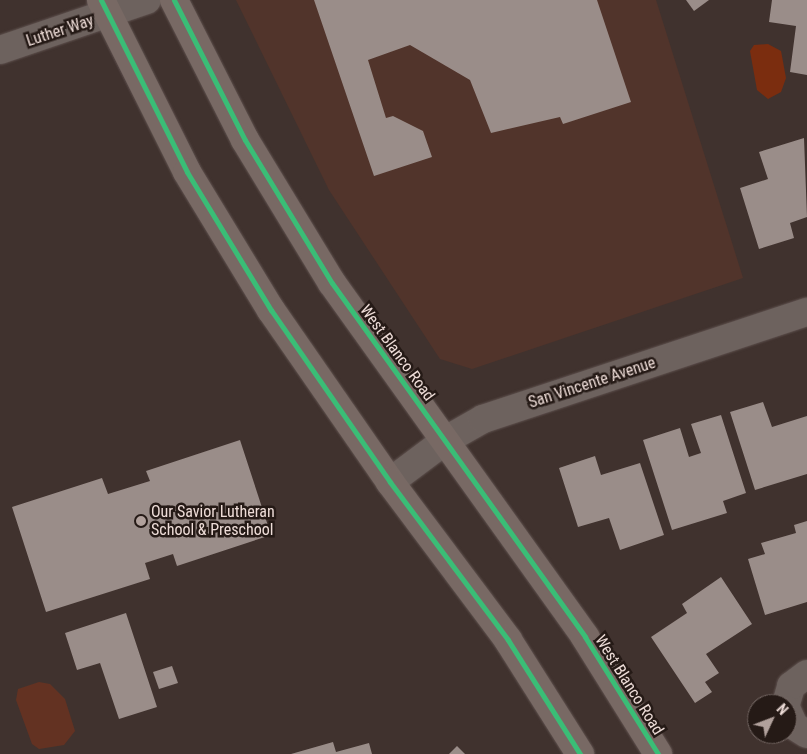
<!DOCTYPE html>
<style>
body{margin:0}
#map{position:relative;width:807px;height:754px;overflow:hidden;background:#40322e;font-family:"Roboto Condensed",sans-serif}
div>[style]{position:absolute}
.built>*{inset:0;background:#51342b}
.green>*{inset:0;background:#633222}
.water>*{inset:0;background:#7b2d0f}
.building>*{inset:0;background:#9a8d89}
.roads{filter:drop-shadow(0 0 1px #5e514e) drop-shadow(0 0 1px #5e514e)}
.minor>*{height:28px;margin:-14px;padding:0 14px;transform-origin:14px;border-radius:14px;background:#6d625e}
.primary>*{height:28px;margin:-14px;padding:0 14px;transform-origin:14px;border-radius:14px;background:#786964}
.cycleway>*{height:5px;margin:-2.5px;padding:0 2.5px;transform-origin:2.5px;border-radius:2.5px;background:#3abd76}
.dots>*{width:14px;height:14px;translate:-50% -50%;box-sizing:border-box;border:2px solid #251a16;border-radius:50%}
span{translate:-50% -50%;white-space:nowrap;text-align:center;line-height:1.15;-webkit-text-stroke:5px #251a16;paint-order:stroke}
.street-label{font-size:16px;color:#eeddd8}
.poi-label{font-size:16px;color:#eeddd8}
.left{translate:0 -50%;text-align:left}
.north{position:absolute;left:747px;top:694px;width:50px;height:50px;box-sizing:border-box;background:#251a16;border:1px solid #756864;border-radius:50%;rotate:47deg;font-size:14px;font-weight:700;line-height:20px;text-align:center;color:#eeddd8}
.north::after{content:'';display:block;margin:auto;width:18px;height:22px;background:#b1a19c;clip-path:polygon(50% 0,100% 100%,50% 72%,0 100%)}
</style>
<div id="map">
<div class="built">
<div style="clip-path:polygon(236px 0,656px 0,743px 278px,472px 369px,440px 359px,329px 190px)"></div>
</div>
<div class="green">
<div style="clip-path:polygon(39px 682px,50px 684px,65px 699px,75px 731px,64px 745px,39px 749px,32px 744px,16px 700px,18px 689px)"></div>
</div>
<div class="water">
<div style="clip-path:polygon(768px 44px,781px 51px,786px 78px,781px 92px,768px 99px,757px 90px,750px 51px,754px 45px)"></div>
</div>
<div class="building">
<div style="clip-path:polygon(314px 0,597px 0,631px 102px,563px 124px,560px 117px,491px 133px,470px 80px,410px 45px,368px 60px,386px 118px,393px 116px,423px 131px,432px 157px,374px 176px)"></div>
<div style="clip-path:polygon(686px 0,709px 0,694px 11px)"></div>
<div style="clip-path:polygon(772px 0,807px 0,807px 75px,790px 72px,796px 26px,769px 22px)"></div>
<div style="clip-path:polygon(804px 138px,807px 217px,790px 223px,794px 238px,759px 249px,740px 188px,768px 179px,759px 152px)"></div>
<div style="clip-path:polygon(763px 402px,772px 427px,807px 416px,807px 474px,755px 490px,730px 412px)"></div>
<div style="clip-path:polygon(721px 415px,746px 493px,723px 501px,727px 513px,672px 530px,643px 440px,680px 428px,689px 457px,701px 453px,691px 424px)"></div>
<div style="clip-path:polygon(240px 440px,271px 535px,177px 566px,173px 554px,145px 563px,150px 579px,46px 612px,12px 507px,102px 478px,108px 494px,150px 481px,146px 471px)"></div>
<div style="clip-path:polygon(595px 456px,601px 475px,640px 463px,664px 535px,620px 550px,609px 518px,578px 527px,559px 468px)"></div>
<div style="clip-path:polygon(807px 521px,807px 602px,765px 615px,748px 559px,765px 554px,761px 543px,796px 533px,794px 525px)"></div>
<div style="clip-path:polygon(721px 577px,752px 624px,706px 654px,719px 673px,705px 682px,712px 692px,695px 703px,651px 637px,687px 613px,682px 604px)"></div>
<div style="clip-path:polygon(126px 613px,157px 707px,119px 719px,100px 663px,77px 670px,65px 633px)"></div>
<div style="clip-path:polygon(172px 666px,178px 683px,159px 689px,153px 672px)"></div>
<div style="clip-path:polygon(333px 742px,336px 752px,369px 743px,372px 754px,291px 754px)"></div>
<div style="clip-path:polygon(457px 746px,465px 754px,449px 754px)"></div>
</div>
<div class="roads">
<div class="minor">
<div style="left:0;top:50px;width:155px;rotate:-18.8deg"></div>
<div style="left:390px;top:482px;width:70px;rotate:-36.9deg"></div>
<div style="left:446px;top:440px;width:43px;rotate:-29.6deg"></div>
<div style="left:483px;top:419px;width:341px;rotate:-18.3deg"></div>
<div style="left:786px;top:704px;width:19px;rotate:-74deg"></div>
<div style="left:791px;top:686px;width:20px;rotate:-37deg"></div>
<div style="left:787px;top:710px;width:17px;rotate:66deg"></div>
<div style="left:794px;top:726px;width:15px;rotate:32deg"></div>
</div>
<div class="primary">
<div style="left:101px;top:0;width:192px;rotate:63.4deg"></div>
<div style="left:187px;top:172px;width:162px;rotate:58.7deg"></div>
<div style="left:271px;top:310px;width:209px;rotate:55.3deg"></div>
<div style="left:390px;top:482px;width:197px;rotate:53.2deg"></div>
<div style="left:508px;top:640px;width:135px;rotate:57.7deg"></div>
<div style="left:174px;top:0;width:157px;rotate:63.1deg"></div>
<div style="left:245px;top:140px;width:167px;rotate:58.7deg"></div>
<div style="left:332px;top:283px;width:435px;rotate:54.4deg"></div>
<div style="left:585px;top:637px;width:138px;rotate:58deg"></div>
</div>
</div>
<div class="cycleway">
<div style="left:101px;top:0;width:192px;rotate:63.4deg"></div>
<div style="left:187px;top:172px;width:162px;rotate:58.7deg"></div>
<div style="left:271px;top:310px;width:209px;rotate:55.3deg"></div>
<div style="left:390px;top:482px;width:197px;rotate:53.2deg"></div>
<div style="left:508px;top:640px;width:135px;rotate:57.7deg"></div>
<div style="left:174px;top:0;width:157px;rotate:63.1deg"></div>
<div style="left:245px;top:140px;width:167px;rotate:58.7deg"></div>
<div style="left:332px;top:283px;width:435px;rotate:54.4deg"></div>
<div style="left:585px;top:637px;width:138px;rotate:58deg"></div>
</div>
<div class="dots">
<div style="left:141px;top:521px;background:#b1a19c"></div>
</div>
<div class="street-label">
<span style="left:60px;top:31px;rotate:-18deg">Luther Way</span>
<span style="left:397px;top:353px;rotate:54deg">West Blanco Road</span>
<span style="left:592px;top:383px;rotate:-18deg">San Vincente Avenue</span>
<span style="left:629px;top:685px;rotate:58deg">West Blanco Road</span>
</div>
<div class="poi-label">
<span class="left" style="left:151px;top:521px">Our Savior Lutheran<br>School &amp; Preschool</span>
</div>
<div class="north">N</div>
</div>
